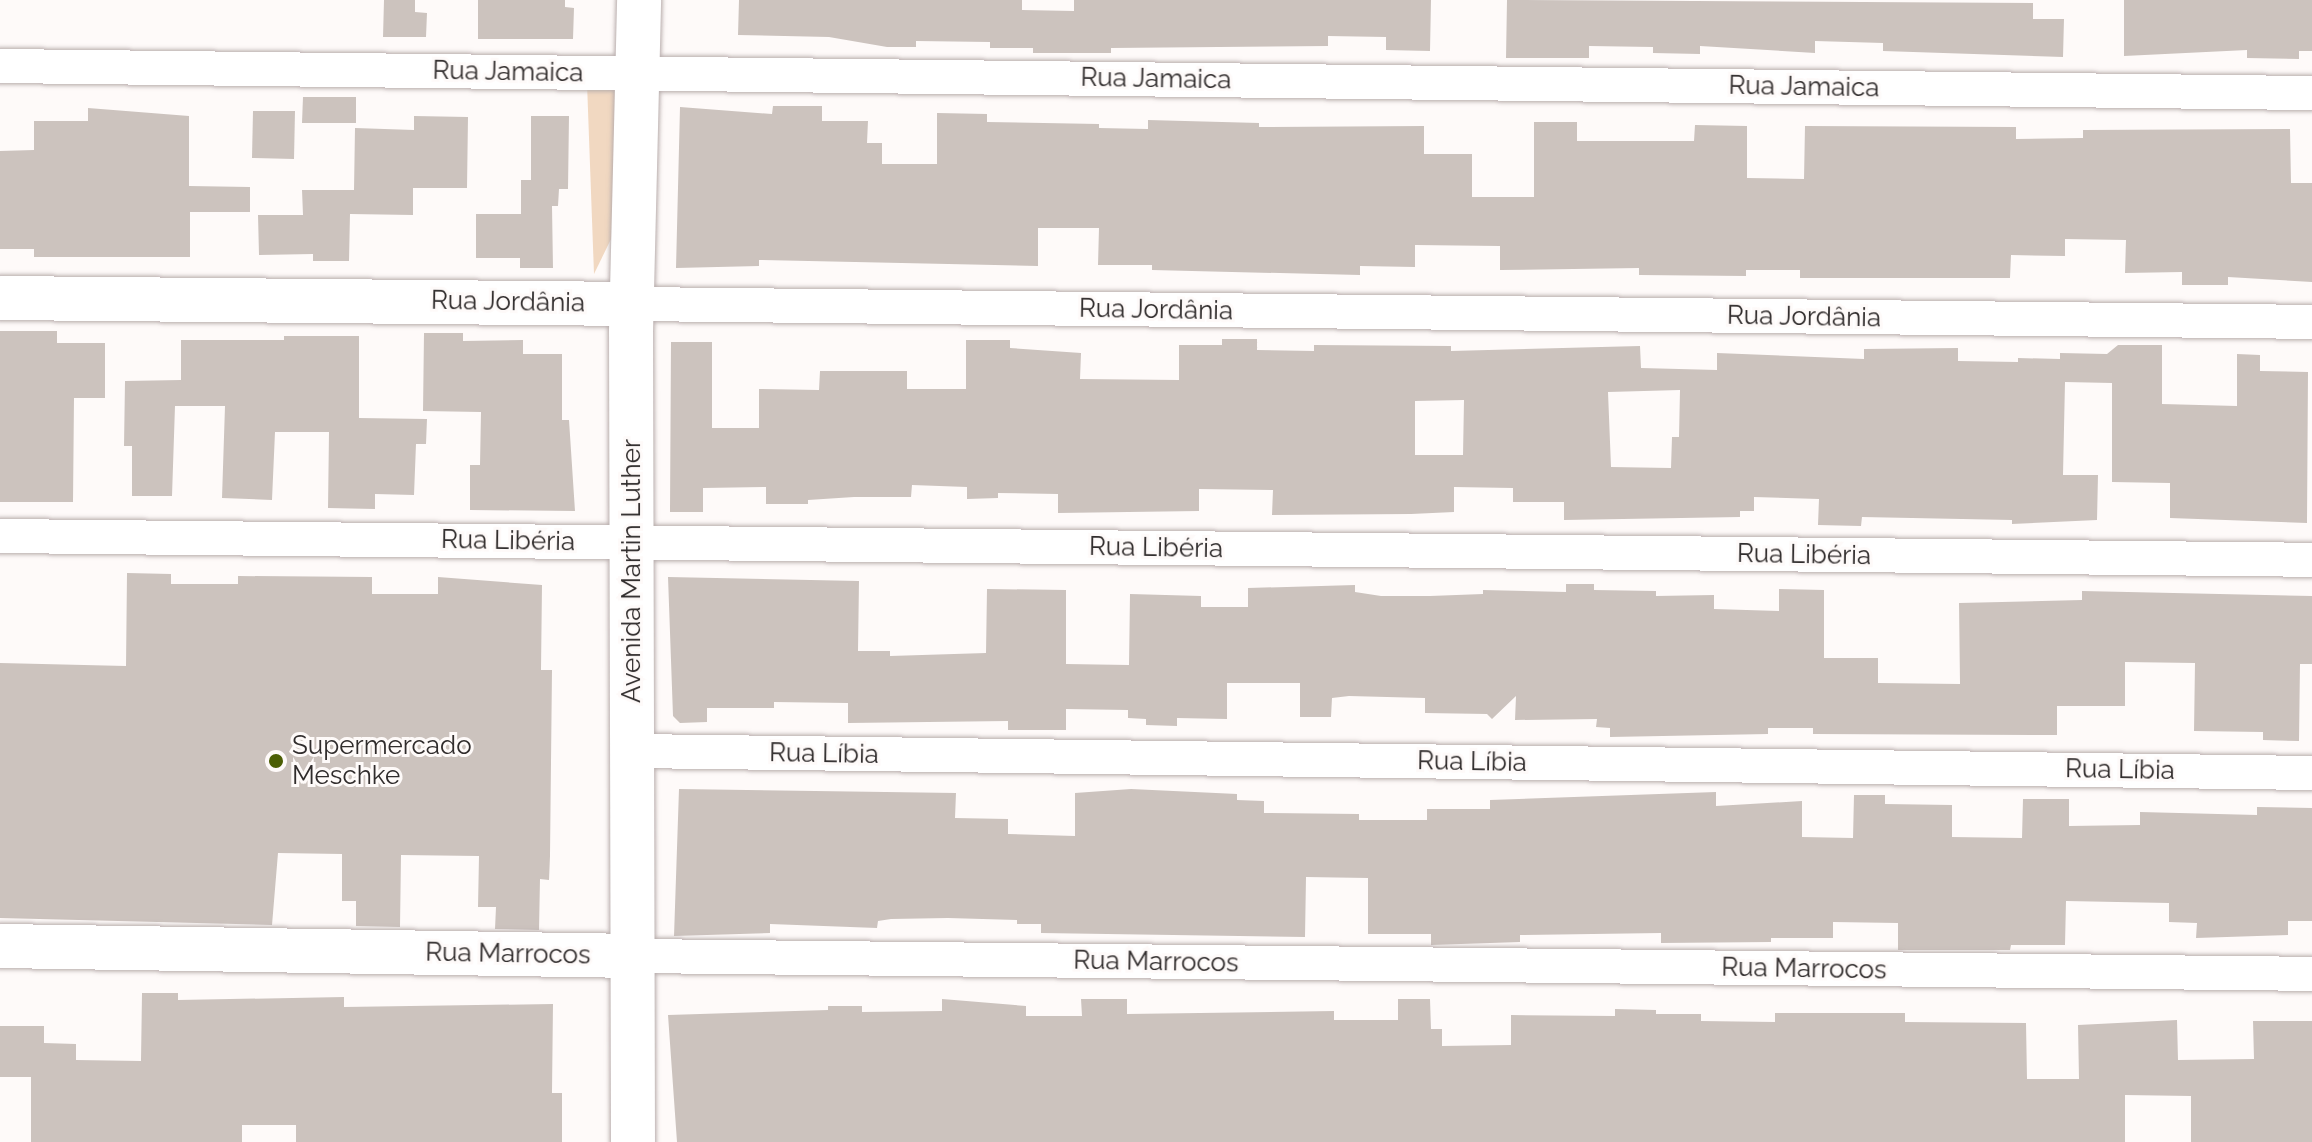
<!DOCTYPE html>
<meta charset="utf-8">
<style>
body{margin:0}
#map{position:relative;width:2312px;height:1142px;overflow:hidden;background:#fefaf9;font-family:Raleway,sans-serif}
div>[style]{position:absolute}
.green>*{inset:0;background:#f1d8c1}
.building>*{inset:0;background:#ccc3be}
.roads{filter:drop-shadow(0 0 2px #b9aead) drop-shadow(0 0 2px #b9aead)}
.minor>*{height:34px;margin:-17px;padding:0 17px;transform-origin:17px;border-radius:17px;background:#fff}
.tertiary>*{height:44px;margin:-22px;padding:0 22px;transform-origin:22px;border-radius:22px;background:#fff}
.primary>*{height:44px;margin:-22px;padding:0 22px;transform-origin:22px;border-radius:22px;background:#fff}
.dots>*{width:22px;height:22px;translate:-50% -50%;box-sizing:border-box;border:4px solid #fefaf9;border-radius:50%}
span{translate:-50% -50%;white-space:nowrap;text-align:center;line-height:1.15;-webkit-text-stroke:6px #fefaf9;paint-order:stroke}
.street-label{font-size:26px;color:#302c2c}
.poi-label{font-size:26px;color:#302c2c}
.left{translate:0 -50%;text-align:left}
</style>
<div id="map">
<div class="green">
<div style="clip-path:polygon(587px 83px,630px 84px,613px 235px,594px 274px)"></div>
</div>
<div class="building">
<div style="clip-path:polygon(384px 0,415px 0,415px 12px,427px 13px,426px 37px,383px 37px)"></div>
<div style="clip-path:polygon(478px 0,565px 0,565px 7px,574px 8px,573px 39px,478px 39px)"></div>
<div style="clip-path:polygon(739px 0,1022px 0,1022px 10px,1074px 11px,1074px 0,1431px 0,1430px 51px,1386px 50px,1386px 37px,1328px 36px,1328px 46px,1111px 48px,1111px 53px,1033px 53px,1033px 48px,990px 48px,990px 42px,916px 41px,916px 47px,887px 47px,829px 37px,738px 35px)"></div>
<div style="clip-path:polygon(1507px 0,2033px 3px,2033px 19px,2064px 19px,2063px 57px,1883px 51px,1883px 43px,1815px 41px,1815px 53px,1700px 46px,1700px 54px,1653px 53px,1653px 47px,1589px 46px,1589px 58px,1506px 58px)"></div>
<div style="clip-path:polygon(2124px 0,2312px 0,2312px 51px,2299px 51px,2299px 59px,2247px 58px,2247px 50px,2124px 56px)"></div>
<div style="clip-path:polygon(303px 97px,356px 97px,356px 123px,302px 123px)"></div>
<div style="clip-path:polygon(773px 106px,822px 106px,822px 121px,868px 121px,867px 143px,882px 143px,882px 164px,937px 164px,937px 113px,987px 114px,987px 122px,1099px 124px,1099px 128px,1148px 129px,1148px 120px,1259px 123px,1259px 127px,1424px 126px,1424px 154px,1472px 154px,1472px 197px,1534px 197px,1534px 122px,1577px 122px,1577px 141px,1694px 141px,1695px 125px,1747px 126px,1747px 178px,1804px 179px,1805px 126px,2016px 127px,2016px 139px,2083px 138px,2083px 130px,2290px 129px,2291px 183px,2312px 183px,2312px 282px,2228px 277px,2228px 285px,2182px 285px,2182px 272px,2125px 273px,2126px 240px,2065px 239px,2065px 256px,2011px 255px,2010px 278px,1800px 278px,1800px 270px,1746px 270px,1746px 276px,1639px 275px,1639px 268px,1500px 270px,1500px 246px,1415px 245px,1415px 267px,1360px 266px,1360px 275px,1152px 270px,1152px 265px,1098px 265px,1099px 228px,1038px 228px,1038px 266px,759px 260px,759px 266px,676px 268px,680px 107px,772px 114px)"></div>
<div style="clip-path:polygon(88px 108px,189px 116px,189px 186px,250px 187px,250px 212px,190px 212px,190px 257px,34px 257px,34px 249px,0 249px,0 151px,34px 150px,34px 121px,88px 121px)"></div>
<div style="clip-path:polygon(253px 111px,295px 111px,294px 159px,252px 158px)"></div>
<div style="clip-path:polygon(414px 116px,468px 117px,467px 188px,413px 188px,413px 215px,350px 214px,349px 261px,313px 261px,313px 254px,259px 255px,258px 215px,303px 215px,302px 190px,354px 190px,355px 128px,414px 130px)"></div>
<div style="clip-path:polygon(531px 116px,569px 116px,568px 189px,559px 189px,558px 206px,552px 206px,553px 268px,520px 268px,520px 258px,476px 258px,476px 214px,521px 214px,521px 180px,531px 180px)"></div>
<div style="clip-path:polygon(0 331px,57px 331px,57px 343px,105px 343px,105px 398px,74px 398px,73px 502px,0 502px)"></div>
<div style="clip-path:polygon(424px 333px,463px 333px,463px 341px,523px 340px,523px 354px,562px 354px,562px 420px,569px 420px,575px 511px,470px 510px,470px 465px,480px 465px,481px 412px,423px 411px)"></div>
<div style="clip-path:polygon(284px 336px,359px 336px,359px 418px,427px 419px,426px 444px,416px 444px,414px 495px,375px 494px,375px 509px,328px 508px,329px 432px,275px 432px,272px 500px,222px 498px,225px 406px,175px 406px,172px 496px,132px 496px,132px 446px,124px 446px,125px 381px,181px 380px,181px 340px,284px 340px)"></div>
<div style="clip-path:polygon(evenodd,1222px 339px,1257px 339px,1257px 350px,1314px 351px,1314px 345px,1451px 346px,1451px 351px,1640px 346px,1641px 368px,1717px 370px,1717px 353px,1864px 359px,1864px 349px,1958px 348px,1958px 361px,2018px 362px,2018px 358px,2060px 359px,2060px 353px,2107px 354px,2118px 345px,2162px 345px,2162px 404px,2237px 406px,2237px 354px,2260px 355px,2260px 371px,2308px 372px,2307px 523px,2170px 518px,2170px 483px,2112px 482px,2112px 383px,2065px 382px,2063px 475px,2098px 475px,2097px 520px,2012px 524px,2012px 520px,1862px 517px,1861px 526px,1818px 525px,1819px 499px,1754px 497px,1754px 511px,1740px 511px,1740px 517px,1564px 520px,1564px 502px,1513px 502px,1513px 488px,1454px 487px,1454px 512px,1411px 514px,1272px 515px,1273px 490px,1199px 489px,1199px 511px,1058px 513px,1058px 494px,998px 493px,998px 498px,967px 499px,967px 487px,912px 485px,911px 497px,854px 497px,808px 500px,808px 504px,766px 504px,766px 487px,703px 488px,703px 512px,670px 512px,671px 342px,712px 342px,712px 428px,759px 428px,759px 389px,819px 390px,820px 371px,907px 371px,907px 389px,966px 389px,966px 340px,1010px 340px,1010px 348px,1081px 353px,1080px 379px,1179px 380px,1179px 345px,1222px 345px,1222px 339px,1680px 390px,1679px 437px,1672px 437px,1671px 468px,1611px 467px,1608px 392px,1680px 390px,1222px 339px,1464px 400px,1463px 455px,1415px 455px,1415px 401px,1464px 400px)"></div>
<div style="clip-path:polygon(127px 573px,171px 574px,171px 584px,238px 584px,238px 576px,372px 577px,372px 594px,438px 594px,438px 577px,542px 585px,541px 670px,552px 670px,550px 856px,549px 880px,540px 879px,539px 930px,495px 929px,496px 907px,478px 907px,479px 856px,401px 855px,400px 927px,356px 926px,356px 901px,342px 901px,342px 854px,278px 853px,272px 925px,0 918px,0 663px,126px 666px)"></div>
<div style="clip-path:polygon(668px 577px,859px 581px,858px 651px,890px 651px,890px 656px,986px 653px,987px 589px,1066px 590px,1066px 664px,1129px 665px,1130px 594px,1201px 596px,1201px 607px,1248px 607px,1248px 588px,1355px 585px,1355px 592px,1381px 596px,1430px 596px,1483px 594px,1483px 590px,1566px 592px,1566px 584px,1594px 584px,1594px 590px,1656px 591px,1656px 596px,1714px 595px,1714px 609px,1779px 611px,1779px 589px,1824px 590px,1824px 658px,1878px 658px,1878px 683px,1960px 684px,1959px 603px,2082px 600px,2082px 591px,2312px 596px,2312px 664px,2300px 664px,2299px 741px,2263px 740px,2263px 732px,2194px 731px,2195px 663px,2125px 662px,2125px 706px,2057px 706px,2057px 735px,1813px 734px,1813px 728px,1768px 728px,1768px 734px,1610px 737px,1610px 728px,1596px 727px,1597px 719px,1515px 720px,1516px 696px,1492px 719px,1487px 714px,1425px 713px,1425px 698px,1349px 696px,1332px 698px,1331px 717px,1300px 717px,1300px 683px,1227px 683px,1227px 719px,1177px 718px,1177px 726px,1146px 725px,1146px 719px,1128px 718px,1128px 710px,1066px 709px,1066px 730px,1008px 730px,1008px 721px,848px 723px,848px 703px,774px 702px,774px 708px,707px 708px,707px 722px,680px 723px,673px 716px)"></div>
<div style="clip-path:polygon(679px 789px,956px 793px,955px 818px,1008px 819px,1008px 834px,1075px 836px,1075px 793px,1131px 789px,1237px 794px,1237px 800px,1264px 801px,1264px 813px,1359px 814px,1359px 820px,1427px 820px,1427px 809px,1490px 809px,1490px 800px,1716px 792px,1716px 806px,1802px 801px,1802px 837px,1853px 838px,1854px 795px,1885px 795px,1885px 804px,1952px 805px,1952px 837px,2022px 838px,2023px 799px,2069px 799px,2069px 826px,2140px 825px,2140px 812px,2257px 815px,2257px 807px,2312px 808px,2312px 921px,2288px 921px,2288px 935px,2196px 938px,2197px 923px,2169px 922px,2169px 903px,2066px 901px,2065px 945px,2011px 945px,2010px 950px,1898px 950px,1898px 923px,1833px 922px,1833px 938px,1771px 938px,1771px 942px,1661px 943px,1661px 933px,1520px 935px,1520px 942px,1431px 945px,1431px 934px,1368px 934px,1368px 878px,1306px 877px,1305px 937px,1041px 933px,1041px 924px,1017px 924px,1017px 920px,948px 918px,891px 919px,878px 921px,877px 928px,770px 924px,770px 933px,674px 936px)"></div>
<div style="clip-path:polygon(142px 993px,178px 993px,178px 1000px,344px 997px,344px 1007px,553px 1004px,552px 1093px,562px 1093px,562px 1142px,296px 1142px,296px 1125px,242px 1125px,242px 1142px,31px 1142px,31px 1077px,0 1077px,0 1026px,44px 1026px,44px 1043px,76px 1044px,76px 1060px,141px 1061px)"></div>
<div style="clip-path:polygon(942px 999px,1026px 1006px,1026px 1016px,1082px 1016px,1081px 999px,1127px 999px,1127px 1014px,1334px 1011px,1334px 1020px,1398px 1020px,1398px 999px,1430px 999px,1431px 1029px,1442px 1029px,1442px 1046px,1511px 1045px,1511px 1015px,1615px 1016px,1615px 1009px,1656px 1010px,1656px 1014px,1701px 1014px,1701px 1021px,1775px 1022px,1775px 1013px,1905px 1013px,1905px 1022px,2026px 1023px,2027px 1079px,2079px 1079px,2078px 1025px,2177px 1020px,2178px 1060px,2254px 1059px,2253px 1021px,2312px 1021px,2312px 1142px,2191px 1142px,2191px 1096px,2125px 1095px,2125px 1142px,677px 1142px,668px 1015px,828px 1010px,828px 1006px,862px 1006px,862px 1012px,942px 1011px)"></div>
</div>
<div class="roads">
<div class="minor">
<div style="left:0;top:66px;width:2312px;rotate:0.67deg"></div>
<div style="left:632px;top:304px;width:1680px;rotate:0.61deg"></div>
<div style="left:0;top:536px;width:2312px;rotate:0.59deg"></div>
<div style="left:633px;top:751px;width:1679px;rotate:0.75deg"></div>
<div style="left:634px;top:956px;width:1678px;rotate:0.61deg"></div>
</div>
<div class="tertiary">
<div style="left:0;top:298px;width:632px;rotate:0.54deg"></div>
<div style="left:0;top:946px;width:634px;rotate:0.9deg"></div>
</div>
<div class="primary">
<div style="left:633px;top:1142px;width:810px;rotate:-90.14deg"></div>
<div style="left:631px;top:332px;width:332px;rotate:-88.6deg"></div>
</div>
</div>
<div class="dots">
<div style="left:276px;top:761px;background:#4b5e04"></div>
</div>
<div class="street-label">
<span style="left:508px;top:72px;rotate:1deg">Rua Jamaica</span>
<span style="left:1156px;top:79px;rotate:1deg">Rua Jamaica</span>
<span style="left:1804px;top:87px;rotate:1deg">Rua Jamaica</span>
<span style="left:508px;top:302px;rotate:1deg">Rua Jordânia</span>
<span style="left:1156px;top:310px;rotate:1deg">Rua Jordânia</span>
<span style="left:1804px;top:317px;rotate:1deg">Rua Jordânia</span>
<span style="left:508px;top:541px;rotate:1deg">Rua Libéria</span>
<span style="left:1156px;top:548px;rotate:1deg">Rua Libéria</span>
<span style="left:1804px;top:555px;rotate:1deg">Rua Libéria</span>
<span style="left:632px;top:571px;rotate:-90deg">Avenida Martin Luther</span>
<span style="left:824px;top:754px;rotate:1deg">Rua Líbia</span>
<span style="left:1472px;top:762px;rotate:1deg">Rua Líbia</span>
<span style="left:2120px;top:770px;rotate:1deg">Rua Líbia</span>
<span style="left:508px;top:954px;rotate:1deg">Rua Marrocos</span>
<span style="left:1156px;top:962px;rotate:1deg">Rua Marrocos</span>
<span style="left:1804px;top:969px;rotate:1deg">Rua Marrocos</span>
</div>
<div class="poi-label">
<span class="left" style="left:292px;top:761px">Supermercado<br>Meschke</span>
</div>
</div>
